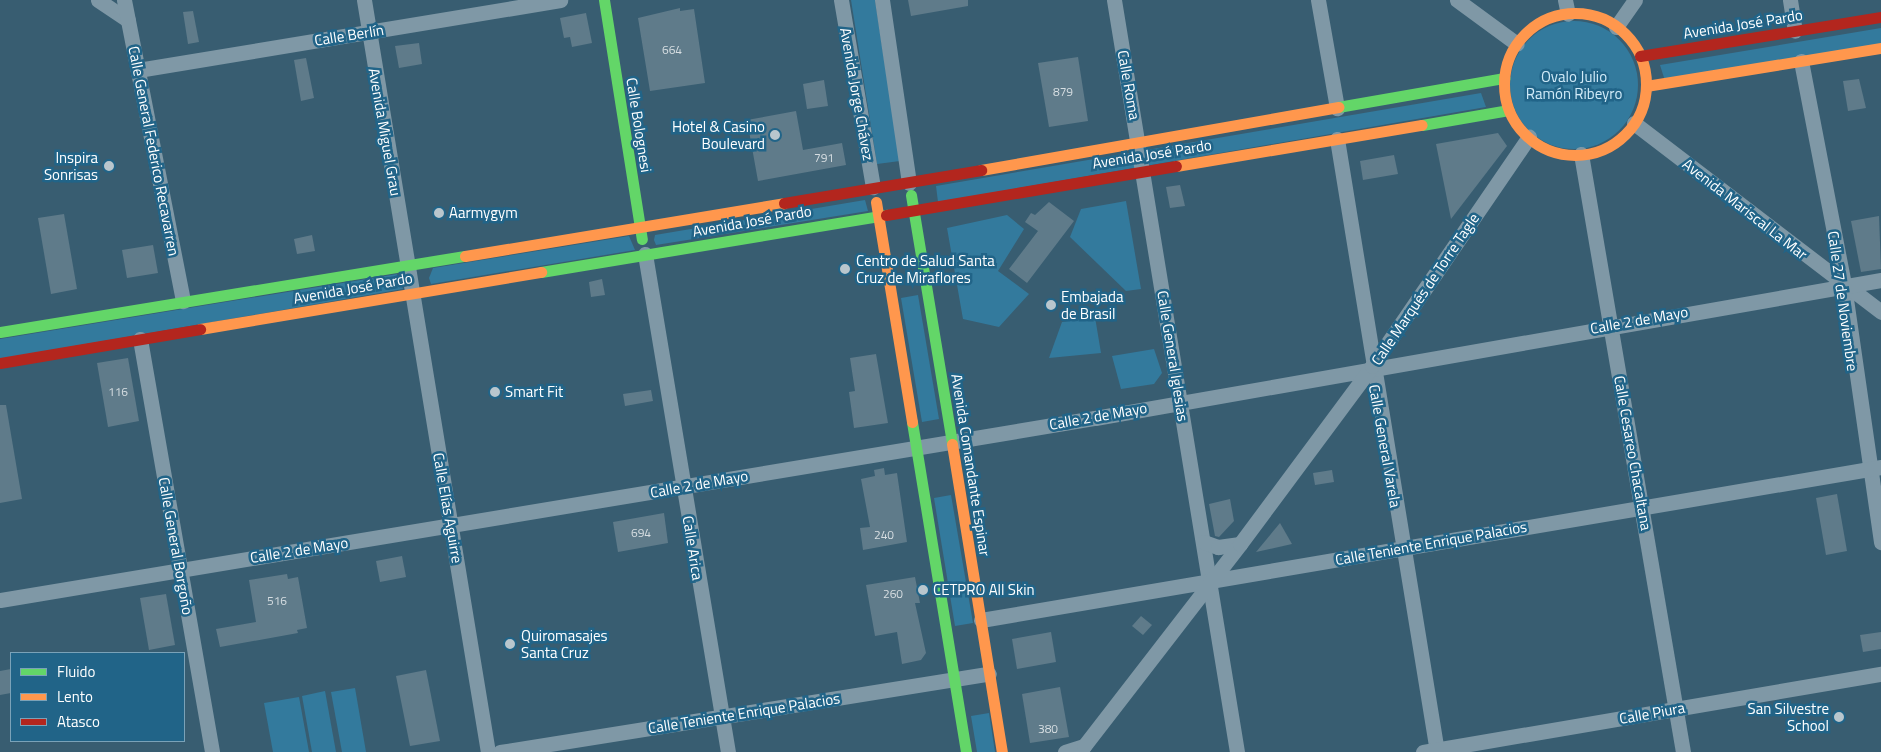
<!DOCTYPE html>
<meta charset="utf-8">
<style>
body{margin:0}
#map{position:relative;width:1881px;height:752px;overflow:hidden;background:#385d71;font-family:"Titillium Web",sans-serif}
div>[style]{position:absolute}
.green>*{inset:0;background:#337a9d}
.round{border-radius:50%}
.building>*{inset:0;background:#5f7b8a}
.street>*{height:15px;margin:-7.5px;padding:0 7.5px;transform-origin:7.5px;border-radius:7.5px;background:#7f98a6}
.fast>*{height:11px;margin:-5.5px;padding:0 5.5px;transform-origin:5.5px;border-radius:5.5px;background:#63d668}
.slow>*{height:11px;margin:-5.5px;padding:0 5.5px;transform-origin:5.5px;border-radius:5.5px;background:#ff974d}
.slow>.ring{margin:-5.5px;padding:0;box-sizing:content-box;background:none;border:11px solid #ff974d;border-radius:50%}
.jam>*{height:11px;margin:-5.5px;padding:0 5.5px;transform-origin:5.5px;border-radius:5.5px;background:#b3261e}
.dots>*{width:14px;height:14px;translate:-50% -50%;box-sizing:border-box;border:2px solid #216488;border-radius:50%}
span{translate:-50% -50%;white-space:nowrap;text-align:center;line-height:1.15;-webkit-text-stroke:5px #216488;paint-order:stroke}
.number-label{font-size:12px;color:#d7dee2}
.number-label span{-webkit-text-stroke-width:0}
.street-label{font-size:15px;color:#fff}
.park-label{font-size:15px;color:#d1ebf8}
.poi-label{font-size:15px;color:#fff}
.right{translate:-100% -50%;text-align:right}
.left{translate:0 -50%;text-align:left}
.legend{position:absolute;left:10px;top:652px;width:175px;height:90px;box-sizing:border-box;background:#216488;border:1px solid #7aa2b8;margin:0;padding:6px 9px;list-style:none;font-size:15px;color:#fff}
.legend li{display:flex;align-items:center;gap:10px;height:25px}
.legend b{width:25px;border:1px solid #7aa2b8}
</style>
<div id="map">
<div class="green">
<div style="clip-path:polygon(851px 0,875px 0,900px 161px,877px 164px)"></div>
<div class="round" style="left:1510px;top:21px;width:128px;height:128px"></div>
<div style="clip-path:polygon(1881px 28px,1881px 48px,1666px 84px,1660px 65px)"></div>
<div style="clip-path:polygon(1481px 93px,1486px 107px,938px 202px,936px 186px)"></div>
<div style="clip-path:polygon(865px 200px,868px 211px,656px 245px,654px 240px,655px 235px)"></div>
<div style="clip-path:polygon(1126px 201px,1141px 289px,1126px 291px,1070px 237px,1081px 209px)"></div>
<div style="clip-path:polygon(1007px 215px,1024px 229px,998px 271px,1029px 294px,999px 327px,963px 319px,947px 228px)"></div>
<div style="clip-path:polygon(629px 236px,635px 250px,431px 284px,429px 278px,433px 268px)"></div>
<div style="clip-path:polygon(397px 274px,403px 289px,0 359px,0 339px)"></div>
<div style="clip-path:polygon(918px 295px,939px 419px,922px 422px,901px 298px)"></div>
<div style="clip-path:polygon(1095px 317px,1101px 353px,1049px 358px,1062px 322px)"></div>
<div style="clip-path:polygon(1154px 349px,1162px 373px,1154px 384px,1121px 389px,1112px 356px)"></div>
<div style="clip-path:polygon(951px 495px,973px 623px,955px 626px,934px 498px)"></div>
<div style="clip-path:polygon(355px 688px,366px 752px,342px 752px,331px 692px)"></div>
<div style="clip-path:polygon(325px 691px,336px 752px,312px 752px,302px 696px)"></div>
<div style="clip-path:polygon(299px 697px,309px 752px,273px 752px,264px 703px)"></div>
<div style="clip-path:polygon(989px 713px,995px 752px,977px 752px,971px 716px)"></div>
</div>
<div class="building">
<div style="clip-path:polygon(908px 0,968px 0,968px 6px,911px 16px)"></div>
<div style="clip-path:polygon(680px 8px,680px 11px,694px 9px,705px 83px,650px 91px,638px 18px)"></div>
<div style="clip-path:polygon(193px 11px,199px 42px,188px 44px,183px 12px)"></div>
<div style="clip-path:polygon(586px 13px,592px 43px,572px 47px,570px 37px,564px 38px,560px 18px)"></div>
<div style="clip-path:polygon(419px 43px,422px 64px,399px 68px,395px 46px)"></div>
<div style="clip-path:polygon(1078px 57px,1088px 121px,1049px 127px,1038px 63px)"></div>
<div style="clip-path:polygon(306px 58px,314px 98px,301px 101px,294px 60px)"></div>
<div style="clip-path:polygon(1859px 79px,1866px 108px,1848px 111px,1843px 81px)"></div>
<div style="clip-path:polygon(824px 80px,828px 106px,807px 109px,803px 84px)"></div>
<div style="clip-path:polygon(796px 111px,803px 150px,842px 143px,846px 165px,758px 181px,747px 120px)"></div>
<div style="clip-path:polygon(1498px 133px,1507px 146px,1451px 219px,1436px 144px)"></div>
<div style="clip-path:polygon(1394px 155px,1398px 174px,1363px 180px,1360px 161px)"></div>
<div style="clip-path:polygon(1180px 185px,1185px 206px,1170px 208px,1166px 187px)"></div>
<div style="clip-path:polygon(1049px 202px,1074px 221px,1027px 283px,1009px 269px,1038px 231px,1025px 222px,1031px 213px,1035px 215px)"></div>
<div style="clip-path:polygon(64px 214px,77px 289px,51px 294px,38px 218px)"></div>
<div style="clip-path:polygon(1879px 216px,1881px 269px,1861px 272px,1851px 221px)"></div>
<div style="clip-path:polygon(312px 235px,315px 251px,297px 254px,294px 239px)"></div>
<div style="clip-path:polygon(153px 245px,158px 273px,127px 278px,122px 250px)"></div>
<div style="clip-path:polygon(602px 279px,605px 295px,591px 297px,589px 282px)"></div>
<div style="clip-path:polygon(876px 354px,888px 423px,854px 428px,849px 392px,855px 391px,850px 358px)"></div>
<div style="clip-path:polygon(128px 358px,139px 421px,108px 427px,97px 363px)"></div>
<div style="clip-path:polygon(651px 390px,653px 401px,625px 406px,623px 394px)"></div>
<div style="clip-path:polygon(0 405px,6px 405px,22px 499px,0 503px)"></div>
<div style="clip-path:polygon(884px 468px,885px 475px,897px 473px,907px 542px,863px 550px,860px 528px,870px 527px,861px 479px,875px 476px,874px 470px)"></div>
<div style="clip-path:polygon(1332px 470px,1334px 482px,1315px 485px,1313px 473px)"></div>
<div style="clip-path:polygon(1837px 494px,1847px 551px,1826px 555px,1816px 498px)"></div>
<div style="clip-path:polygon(1230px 499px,1234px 521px,1219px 537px,1215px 536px,1209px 504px)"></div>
<div style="clip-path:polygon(664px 513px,668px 543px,618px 552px,613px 522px)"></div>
<div style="clip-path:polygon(1280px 523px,1292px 544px,1256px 552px)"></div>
<div style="clip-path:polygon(402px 556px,406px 577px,380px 582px,376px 561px)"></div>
<div style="clip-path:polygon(287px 574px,288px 579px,298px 577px,307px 628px,297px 630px,298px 633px,220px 647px,216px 629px,256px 622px,249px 580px)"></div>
<div style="clip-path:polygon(915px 577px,920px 603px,915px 603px,926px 653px,921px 660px,902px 664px,897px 632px,875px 636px,866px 585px)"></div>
<div style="clip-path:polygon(166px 594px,175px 645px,149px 650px,140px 598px)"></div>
<div style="clip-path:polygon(1141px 616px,1152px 625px,1143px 635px,1132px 626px)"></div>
<div style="clip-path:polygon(1051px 632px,1056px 662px,1017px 669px,1012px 639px)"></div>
<div style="clip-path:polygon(1881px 632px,1881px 649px,1863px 652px,1860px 635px)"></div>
<div style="clip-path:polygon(11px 669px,11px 693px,0 695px,0 671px)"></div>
<div style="clip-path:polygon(426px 670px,440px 741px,410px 746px,396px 676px)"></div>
<div style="clip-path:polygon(1060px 687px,1069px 737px,1030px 743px,1022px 694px)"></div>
</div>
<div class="street">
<div style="left:98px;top:0;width:36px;rotate:34deg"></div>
<div style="left:124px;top:0;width:307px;rotate:78.9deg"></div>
<div style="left:364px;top:0;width:762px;rotate:80.64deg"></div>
<div style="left:841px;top:0;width:190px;rotate:80.3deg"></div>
<div style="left:882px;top:0;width:185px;rotate:81.6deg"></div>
<div style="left:1114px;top:0;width:762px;rotate:80.71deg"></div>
<div style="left:1318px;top:0;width:110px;rotate:80deg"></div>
<div style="left:1457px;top:0;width:74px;rotate:36.3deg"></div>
<div style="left:1565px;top:0;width:14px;rotate:78deg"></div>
<div style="left:1790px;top:0;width:31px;rotate:81deg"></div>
<div style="left:1616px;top:27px;width:33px;rotate:-55deg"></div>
<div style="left:1801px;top:61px;width:228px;rotate:79.1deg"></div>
<div style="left:1844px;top:285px;width:260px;rotate:81.8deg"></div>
<div style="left:138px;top:70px;width:428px;rotate:-9.4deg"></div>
<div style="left:1634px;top:123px;width:311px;rotate:37.4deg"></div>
<div style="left:1337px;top:139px;width:621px;rotate:80.73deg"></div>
<div style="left:1581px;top:154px;width:607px;rotate:80.32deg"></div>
<div style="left:645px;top:254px;width:505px;rotate:80.54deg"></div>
<div style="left:140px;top:339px;width:419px;rotate:80.1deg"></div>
<div style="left:1204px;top:542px;width:15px;rotate:20deg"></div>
<div style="left:1218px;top:547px;width:22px;rotate:-8deg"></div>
<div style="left:0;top:600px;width:1110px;rotate:-9.44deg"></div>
<div style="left:1095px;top:418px;width:798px;rotate:-9.96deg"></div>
<div style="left:981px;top:620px;width:913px;rotate:-9.65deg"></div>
<div style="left:500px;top:752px;width:495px;rotate:-9.1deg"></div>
<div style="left:1065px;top:752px;width:20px;rotate:-18deg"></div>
<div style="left:1084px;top:746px;width:255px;rotate:-52.3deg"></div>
<div style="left:1240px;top:544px;width:222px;rotate:-53.4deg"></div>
<div style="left:1372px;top:366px;width:278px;rotate:-55.6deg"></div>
<div style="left:1423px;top:752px;width:465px;rotate:-9.7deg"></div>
</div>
<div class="fast">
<div style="left:604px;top:0;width:242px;rotate:81deg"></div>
<div style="left:1338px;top:107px;width:169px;rotate:-9.9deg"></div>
<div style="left:1422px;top:125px;width:88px;rotate:-9.8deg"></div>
<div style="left:911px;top:195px;width:252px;rotate:80.6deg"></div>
<div style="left:541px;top:272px;width:350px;rotate:-9.4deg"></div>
<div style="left:0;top:332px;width:471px;rotate:-9.3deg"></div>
<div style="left:912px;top:422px;width:334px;rotate:80.7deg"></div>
</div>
<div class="slow">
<div class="ring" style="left:1504px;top:13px;width:131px;height:131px"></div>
<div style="left:1646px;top:86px;width:238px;rotate:-9.2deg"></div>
<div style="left:1176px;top:166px;width:249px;rotate:-9.5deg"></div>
<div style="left:981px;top:170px;width:363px;rotate:-10deg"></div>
<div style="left:876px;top:202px;width:223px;rotate:80.7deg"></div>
<div style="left:465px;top:256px;width:323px;rotate:-9.4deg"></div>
<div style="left:200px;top:329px;width:346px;rotate:-9.5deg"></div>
<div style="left:952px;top:444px;width:312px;rotate:80.8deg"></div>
</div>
<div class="jam">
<div style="left:1640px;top:56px;width:244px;rotate:-9.2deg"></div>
<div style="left:784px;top:203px;width:200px;rotate:-9.5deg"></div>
<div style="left:886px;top:215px;width:294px;rotate:-9.6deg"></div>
<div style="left:0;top:363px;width:203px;rotate:-9.6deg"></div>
</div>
<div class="dots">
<div style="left:775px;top:135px;background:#b9c6cd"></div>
<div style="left:109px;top:166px;background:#b9c6cd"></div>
<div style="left:439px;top:213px;background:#b9c6cd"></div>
<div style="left:845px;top:269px;background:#b9c6cd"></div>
<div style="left:1051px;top:305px;background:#b9c6cd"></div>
<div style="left:495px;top:392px;background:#b9c6cd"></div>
<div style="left:923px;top:590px;background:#b9c6cd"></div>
<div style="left:510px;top:644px;background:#b9c6cd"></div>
<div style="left:1839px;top:717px;background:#b9c6cd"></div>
</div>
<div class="number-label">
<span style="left:672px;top:50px">664</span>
<span style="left:1063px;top:92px">879</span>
<span style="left:824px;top:158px">791</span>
<span style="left:118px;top:392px">116</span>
<span style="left:641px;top:533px">694</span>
<span style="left:884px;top:535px">240</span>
<span style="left:893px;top:594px">260</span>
<span style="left:277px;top:601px">516</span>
<span style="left:1048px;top:729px">380</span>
</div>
<div class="street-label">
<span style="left:1743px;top:24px;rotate:-9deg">Avenida José Pardo</span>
<span style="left:349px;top:35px;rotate:-9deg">Calle Berlín</span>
<span style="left:1129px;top:85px;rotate:80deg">Calle Roma</span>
<span style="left:857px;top:94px;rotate:80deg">Avenida Jorge Chávez</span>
<span style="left:639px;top:125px;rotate:81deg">Calle Bolognesi</span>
<span style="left:385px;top:132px;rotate:80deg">Avenida Miguel Grau</span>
<span style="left:154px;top:151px;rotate:79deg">Calle General Federico Recavarren</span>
<span style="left:1152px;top:154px;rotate:-9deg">Avenida José Pardo</span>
<span style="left:1745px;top:209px;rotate:38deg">Avenida Mariscal La Mar</span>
<span style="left:752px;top:221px;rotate:-10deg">Avenida José Pardo</span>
<span style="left:353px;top:288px;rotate:-10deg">Avenida José Pardo</span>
<span style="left:1425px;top:289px;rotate:-56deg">Calle Marqués de Torre Tagle</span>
<span style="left:1843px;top:301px;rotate:82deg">Calle 27 de Noviembre</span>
<span style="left:1639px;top:320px;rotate:-10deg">Calle 2 de Mayo</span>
<span style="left:1173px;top:356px;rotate:81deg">Calle General Iglesias</span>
<span style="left:1098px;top:416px;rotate:-10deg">Calle 2 de Mayo</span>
<span style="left:1385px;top:446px;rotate:80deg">Calle General Varela</span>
<span style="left:1633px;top:453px;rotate:80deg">Calle Cesareo Chacaltana</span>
<span style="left:971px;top:465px;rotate:81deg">Avenida Comandante Espinar</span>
<span style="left:699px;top:484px;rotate:-10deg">Calle 2 de Mayo</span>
<span style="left:448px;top:508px;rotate:80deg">Calle Elías Aguirre</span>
<span style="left:1431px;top:543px;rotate:-10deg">Calle Teniente Enrique Palacios</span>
<span style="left:176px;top:546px;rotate:80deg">Calle General Borgoño</span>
<span style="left:693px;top:548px;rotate:81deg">Calle Arica</span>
<span style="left:299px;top:550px;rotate:-9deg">Calle 2 de Mayo</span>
<span style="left:744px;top:713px;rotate:-9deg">Calle Teniente Enrique Palacios</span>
<span style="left:1652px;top:713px;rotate:-10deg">Calle Piura</span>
</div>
<div class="park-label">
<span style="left:1574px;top:85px">Ovalo Julio<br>Ramón Ribeyro</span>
</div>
<div class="poi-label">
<span class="right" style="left:765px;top:135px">Hotel &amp; Casino<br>Boulevard</span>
<span class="right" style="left:98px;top:166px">Inspira<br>Sonrisas</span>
<span class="left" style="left:449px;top:213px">Aarmygym</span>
<span class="left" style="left:856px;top:269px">Centro de Salud Santa<br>Cruz de Miraflores</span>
<span class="left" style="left:1061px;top:305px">Embajada<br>de Brasil</span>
<span class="left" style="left:505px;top:392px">Smart Fit</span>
<span class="left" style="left:933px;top:590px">CETPRO All Skin</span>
<span class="left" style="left:521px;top:644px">Quiromasajes<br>Santa Cruz</span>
<span class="right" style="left:1829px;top:717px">San Silvestre<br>School</span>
</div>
<ul class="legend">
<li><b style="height:6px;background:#63d668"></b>Fluido</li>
<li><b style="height:6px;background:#ff974d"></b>Lento</li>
<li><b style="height:6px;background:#b3261e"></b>Atasco</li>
</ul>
</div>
